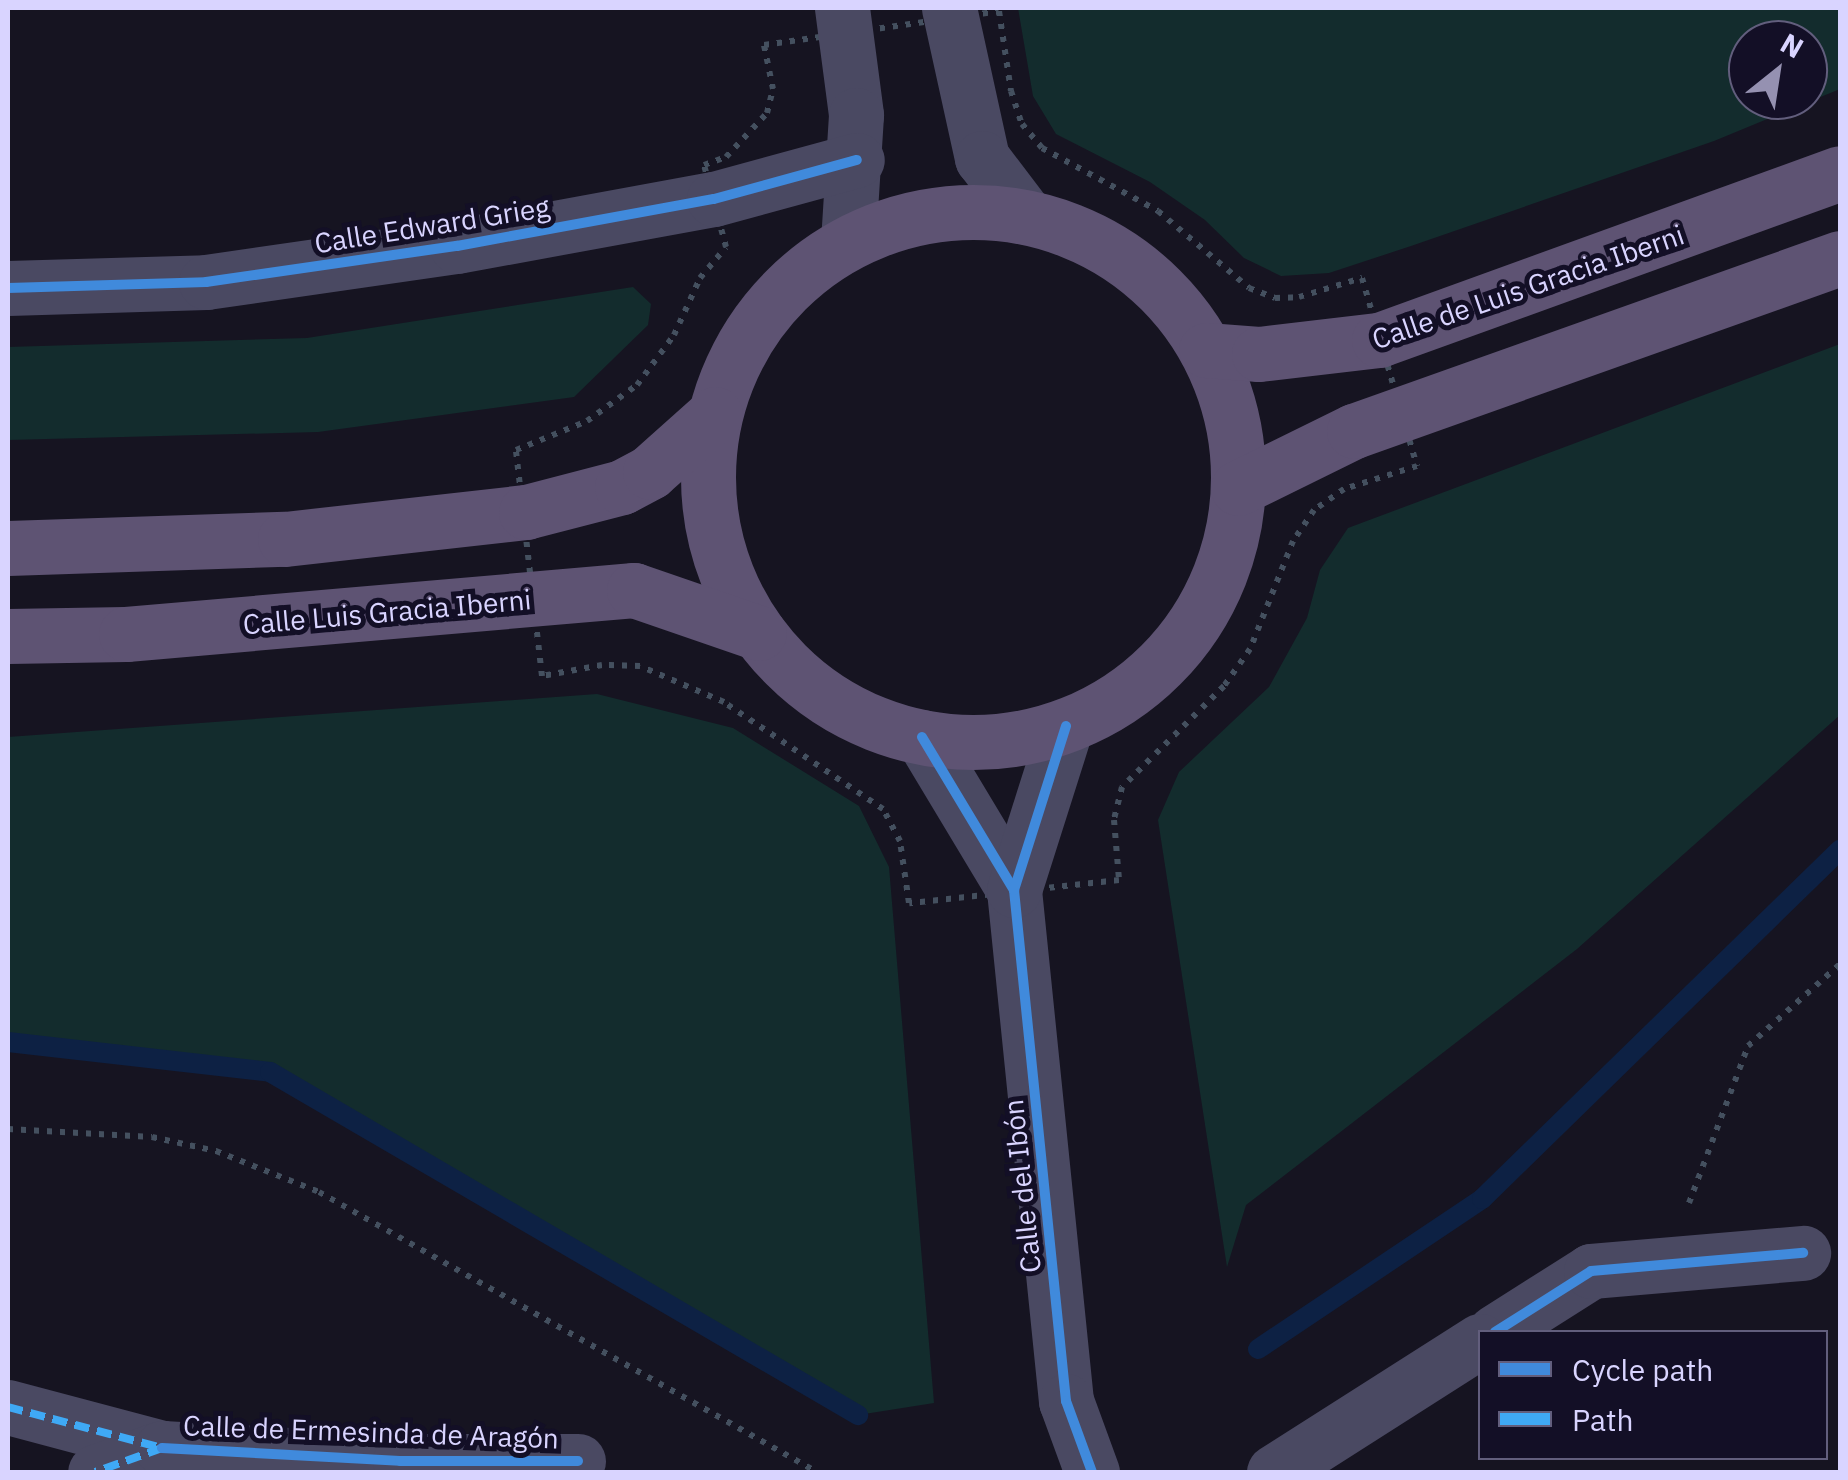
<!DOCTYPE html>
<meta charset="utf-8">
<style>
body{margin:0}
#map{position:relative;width:1848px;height:1480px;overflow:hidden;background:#161421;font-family:"IBM Plex Sans",sans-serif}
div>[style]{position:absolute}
.green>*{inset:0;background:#132c2d}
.stream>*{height:20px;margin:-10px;padding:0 10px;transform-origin:10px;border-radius:10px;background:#0d2144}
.path>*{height:6px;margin-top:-3px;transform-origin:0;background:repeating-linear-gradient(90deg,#44505f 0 5px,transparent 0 13px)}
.minor>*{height:55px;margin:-27.5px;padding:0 27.5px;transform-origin:27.5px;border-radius:27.5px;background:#4a4962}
.major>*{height:55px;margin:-27.5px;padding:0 27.5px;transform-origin:27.5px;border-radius:27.5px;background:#5e5373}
.major>.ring{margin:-27.5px;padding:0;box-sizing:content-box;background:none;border:55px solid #5e5373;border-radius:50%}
.quiet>*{height:8px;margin-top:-4px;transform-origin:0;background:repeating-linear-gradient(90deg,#3fa9f5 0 15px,transparent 0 23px)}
.cycleway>*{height:10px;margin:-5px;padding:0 5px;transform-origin:5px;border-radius:5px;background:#408adc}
span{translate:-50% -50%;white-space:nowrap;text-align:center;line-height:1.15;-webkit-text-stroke:10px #130f26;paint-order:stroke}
.street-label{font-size:28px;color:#d9d4ff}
.frame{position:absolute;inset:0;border:10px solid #d9d4ff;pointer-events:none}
.legend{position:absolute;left:1478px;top:1330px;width:350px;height:130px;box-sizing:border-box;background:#130f26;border:2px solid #625e7d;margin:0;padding:12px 18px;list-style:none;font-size:30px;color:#d9d4ff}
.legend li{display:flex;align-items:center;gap:20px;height:50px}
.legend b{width:50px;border:2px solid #625e7d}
.north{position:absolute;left:1728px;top:20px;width:100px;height:100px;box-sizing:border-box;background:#130f26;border:2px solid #625e7d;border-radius:50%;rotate:30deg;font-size:28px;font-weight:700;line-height:40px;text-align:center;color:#d9d4ff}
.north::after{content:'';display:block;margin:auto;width:35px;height:45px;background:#9591b1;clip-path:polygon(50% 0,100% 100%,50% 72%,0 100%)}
</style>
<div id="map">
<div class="green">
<div style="clip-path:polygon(evenodd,1018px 8px,1840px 8px,1840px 89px,1714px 141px,1411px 246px,1329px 273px,1281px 276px,1244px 258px,1205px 220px,1150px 182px,1056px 134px,1033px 96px,1018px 8px,1748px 40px,1808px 40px,1808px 100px,1748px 100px,1748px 40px)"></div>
<div style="clip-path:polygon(633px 287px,651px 304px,648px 325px,574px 397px,318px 432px,8px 440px,8px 347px,307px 338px)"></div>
<div style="clip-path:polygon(1840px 344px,1840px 715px,1577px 949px,1246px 1205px,1227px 1267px,1158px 820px,1179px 772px,1269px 687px,1307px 618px,1320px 570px,1348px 528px)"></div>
<div style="clip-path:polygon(597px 694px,733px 728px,859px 806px,889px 867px,934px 1403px,858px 1415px,270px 1072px,8px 1042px,8px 737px)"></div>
</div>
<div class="stream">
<div style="left:8px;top:1042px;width:264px;rotate:6.5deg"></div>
<div style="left:270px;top:1072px;width:681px;rotate:30.26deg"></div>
<div style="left:1258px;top:1349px;width:270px;rotate:-33.8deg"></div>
<div style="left:1482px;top:1199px;width:500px;rotate:-44.3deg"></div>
</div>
<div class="path">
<div style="left:999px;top:11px;width:81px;rotate:81.5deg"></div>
<div style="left:1011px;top:91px;width:35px;rotate:72deg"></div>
<div style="left:1022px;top:124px;width:31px;rotate:50deg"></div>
<div style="left:1042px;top:148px;width:132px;rotate:28.5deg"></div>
<div style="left:1158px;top:211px;width:119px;rotate:40.2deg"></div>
<div style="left:1249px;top:288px;width:28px;rotate:21deg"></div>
<div style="left:1275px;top:298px;width:24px;rotate:-2deg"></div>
<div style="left:1299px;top:297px;width:66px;rotate:-16.8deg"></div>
<div style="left:1362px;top:278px;width:196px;rotate:73.7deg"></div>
<div style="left:1417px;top:466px;width:77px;rotate:162.5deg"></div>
<div style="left:1344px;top:489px;width:37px;rotate:145deg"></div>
<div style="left:1314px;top:510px;width:37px;rotate:124deg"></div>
<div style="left:1293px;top:541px;width:116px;rotate:111.7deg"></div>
<div style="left:1250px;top:649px;width:45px;rotate:125.1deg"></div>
<div style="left:1224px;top:686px;width:144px;rotate:135.3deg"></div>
<div style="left:1122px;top:787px;width:34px;rotate:104deg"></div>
<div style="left:1114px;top:820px;width:60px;rotate:85.2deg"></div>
<div style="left:1119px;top:880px;width:211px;rotate:173.7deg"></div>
<div style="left:909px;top:903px;width:63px;rotate:-98.3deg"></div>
<div style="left:900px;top:841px;width:36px;rotate:-118deg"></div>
<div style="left:883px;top:809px;width:192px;rotate:-146.1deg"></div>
<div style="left:724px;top:702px;width:91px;rotate:-156.8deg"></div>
<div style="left:640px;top:666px;width:38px;rotate:-178deg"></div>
<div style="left:602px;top:665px;width:61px;rotate:169.6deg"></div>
<div style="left:542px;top:676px;width:227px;rotate:-96.6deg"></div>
<div style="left:516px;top:450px;width:77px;rotate:-22.2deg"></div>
<div style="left:587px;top:421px;width:62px;rotate:-35.8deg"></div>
<div style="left:637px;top:385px;width:62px;rotate:-53.5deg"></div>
<div style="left:674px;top:335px;width:63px;rotate:-65.5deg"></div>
<div style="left:700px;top:278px;width:40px;rotate:-50deg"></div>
<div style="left:726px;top:247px;width:85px;rotate:-105deg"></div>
<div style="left:704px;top:165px;width:23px;rotate:-20deg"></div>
<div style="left:726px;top:157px;width:60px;rotate:-47deg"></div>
<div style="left:767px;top:113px;width:25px;rotate:-76deg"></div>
<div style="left:773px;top:89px;width:45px;rotate:-101.6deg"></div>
<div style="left:764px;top:45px;width:237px;rotate:-8.2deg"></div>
<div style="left:8px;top:1129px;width:144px;rotate:3.2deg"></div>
<div style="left:152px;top:1137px;width:66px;rotate:12.3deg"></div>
<div style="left:216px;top:1151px;width:111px;rotate:21.7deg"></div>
<div style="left:319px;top:1192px;width:571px;rotate:29.35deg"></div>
<div style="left:1689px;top:1203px;width:168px;rotate:-69.4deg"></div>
<div style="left:1748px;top:1046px;width:123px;rotate:-41.7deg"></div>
</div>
<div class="minor">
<div style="left:842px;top:8px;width:108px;rotate:82.5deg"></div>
<div style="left:856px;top:115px;width:127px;rotate:93.6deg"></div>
<div style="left:949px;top:8px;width:154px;rotate:77.6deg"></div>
<div style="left:982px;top:158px;width:74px;rotate:52.7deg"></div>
<div style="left:8px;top:288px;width:198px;rotate:-1.7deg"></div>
<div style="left:206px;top:282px;width:254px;rotate:-8.2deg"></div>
<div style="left:457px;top:246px;width:261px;rotate:-10.4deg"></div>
<div style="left:714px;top:199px;width:148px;rotate:-15.3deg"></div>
<div style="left:922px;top:737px;width:179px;rotate:59deg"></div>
<div style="left:1014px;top:890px;width:514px;rotate:84.19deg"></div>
<div style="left:1066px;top:1401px;width:76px;rotate:69.9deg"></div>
<div style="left:1014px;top:890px;width:172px;rotate:-72.4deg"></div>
<div style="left:1495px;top:1332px;width:114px;rotate:-32.4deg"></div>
<div style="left:1591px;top:1271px;width:213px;rotate:-4.9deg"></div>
<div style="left:8px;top:1407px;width:159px;rotate:14.9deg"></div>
<div style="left:162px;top:1448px;width:71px;rotate:160.3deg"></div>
<div style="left:162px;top:1448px;width:238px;rotate:3.1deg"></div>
<div style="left:400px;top:1461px;width:178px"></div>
<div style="left:1274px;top:1472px;width:244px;rotate:-32.5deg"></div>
</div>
<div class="major">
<div class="ring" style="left:708px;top:212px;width:475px;height:475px"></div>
<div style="left:1206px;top:350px;width:53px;rotate:4.3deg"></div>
<div style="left:1259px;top:354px;width:121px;rotate:-6.7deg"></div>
<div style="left:1379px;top:340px;width:490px;rotate:-19.9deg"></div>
<div style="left:1238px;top:488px;width:129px;rotate:-26.2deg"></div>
<div style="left:1354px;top:431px;width:516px;rotate:-19.59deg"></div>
<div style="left:8px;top:548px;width:277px;rotate:-1.9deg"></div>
<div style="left:285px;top:539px;width:243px;rotate:-6.4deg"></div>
<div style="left:526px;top:512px;width:99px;rotate:-14.6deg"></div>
<div style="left:622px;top:487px;width:32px;rotate:-28deg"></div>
<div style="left:650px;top:472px;width:87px;rotate:-41.7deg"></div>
<div style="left:8px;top:636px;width:118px;rotate:-1deg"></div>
<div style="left:126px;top:634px;width:510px;rotate:-4.95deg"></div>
<div style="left:634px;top:590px;width:132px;rotate:19deg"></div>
</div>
<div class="quiet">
<div style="left:8px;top:1407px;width:159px;rotate:14.9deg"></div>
<div style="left:162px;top:1448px;width:71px;rotate:160.3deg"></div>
</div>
<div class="cycleway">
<div style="left:8px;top:288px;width:198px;rotate:-1.7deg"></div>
<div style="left:206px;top:282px;width:254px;rotate:-8.2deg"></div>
<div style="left:457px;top:246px;width:261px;rotate:-10.4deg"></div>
<div style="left:714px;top:199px;width:148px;rotate:-15.3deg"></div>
<div style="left:922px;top:737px;width:179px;rotate:59deg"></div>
<div style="left:1014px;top:890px;width:514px;rotate:84.19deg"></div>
<div style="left:1066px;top:1401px;width:76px;rotate:69.9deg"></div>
<div style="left:1014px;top:890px;width:172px;rotate:-72.4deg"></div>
<div style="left:1495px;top:1332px;width:114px;rotate:-32.4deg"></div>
<div style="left:1591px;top:1271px;width:213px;rotate:-4.9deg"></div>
<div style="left:162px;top:1448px;width:238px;rotate:3.1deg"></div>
<div style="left:400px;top:1461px;width:178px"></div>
</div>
<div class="street-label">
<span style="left:432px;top:225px;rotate:-9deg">Calle Edward Grieg</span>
<span style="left:1528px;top:287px;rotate:-19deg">Calle de Luis Gracia Iberni</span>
<span style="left:387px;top:612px;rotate:-5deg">Calle Luis Gracia Iberni</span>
<span style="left:1022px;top:1186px;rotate:-96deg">Calle del Ibón</span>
<span style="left:371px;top:1432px;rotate:2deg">Calle de Ermesinda de Aragón</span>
</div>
<div class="frame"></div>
<ul class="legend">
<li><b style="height:12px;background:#408adc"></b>Cycle path</li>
<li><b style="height:12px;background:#3fa9f5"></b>Path</li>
</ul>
<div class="north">N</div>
</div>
